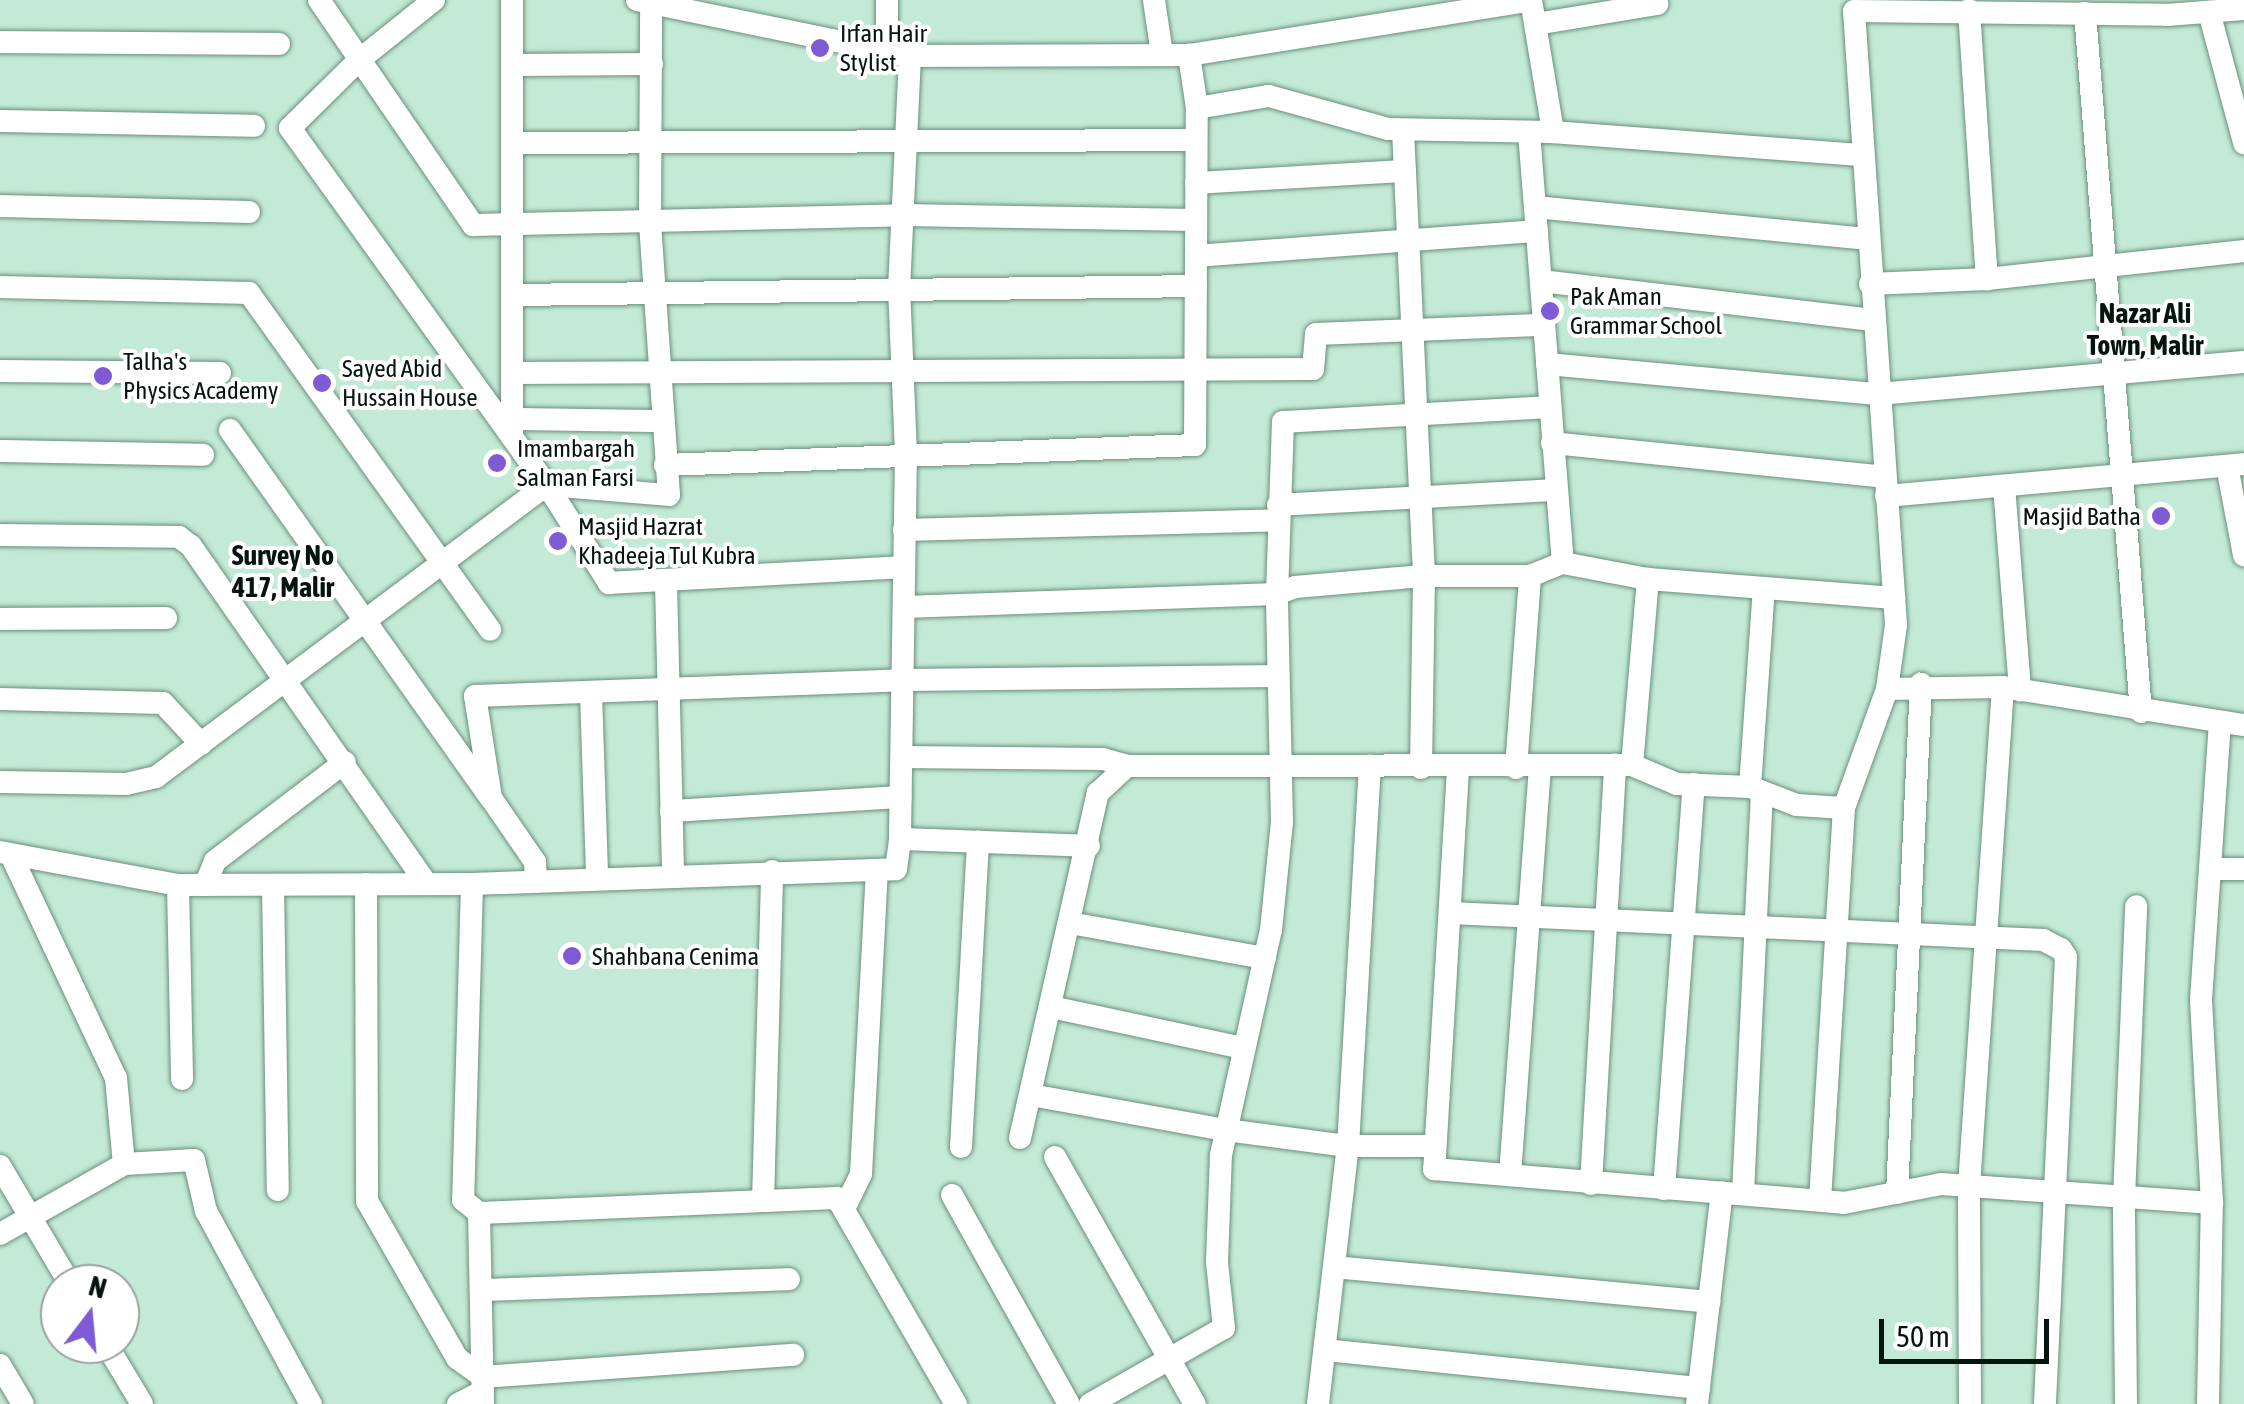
<!DOCTYPE html>
<style>
body{margin:0}
#map{position:relative;width:2244px;height:1404px;overflow:hidden;background:#c3ead6;font-family:"Asap Condensed",sans-serif}
div>[style]{position:absolute}
.roads{filter:drop-shadow(0 0 2px #6b907d) drop-shadow(0 0 2px #6b907d)}
.minor>*{height:22px;margin:-11px;padding:0 11px;transform-origin:11px;border-radius:11px;background:#fff}
.dots>*{width:28px;height:28px;translate:-50% -50%;box-sizing:border-box;border:5px solid #fff;border-radius:50%}
span{translate:-50% -50%;white-space:nowrap;text-align:center;line-height:1.15;-webkit-text-stroke:8px #fff;paint-order:stroke}
.poi-label{font-size:25px;color:#06140e}
.left{translate:0 -50%;text-align:left}
.right{translate:-100% -50%;text-align:right}
.neighbourhood-label{font-size:28px;color:#06140e;font-weight:700}
.north{position:absolute;left:40px;top:1264px;width:100px;height:100px;box-sizing:border-box;background:#fff;border:2px solid #9ba19f;border-radius:50%;rotate:16deg;font-size:28px;font-weight:700;line-height:40px;text-align:center;color:#06140e}
.north::after{content:'';display:block;margin:auto;width:35px;height:45px;background:#7e5ad5;clip-path:polygon(50% 0,100% 100%,50% 72%,0 100%)}
.scale{position:absolute;left:1879px;top:1319px;width:170px;height:45px;box-sizing:border-box;border:5px solid #06140e;border-top:0;padding-left:12px;font-size:30px;line-height:35px;white-space:nowrap;color:#06140e;-webkit-text-stroke:8px #fff;paint-order:stroke}
</style>
<div id="map">
<div class="roads">
<div class="minor">
<div style="left:319px;top:0;width:273px;rotate:55.6deg"></div>
<div style="left:473px;top:225px;width:432px;rotate:-1.3deg"></div>
<div style="left:905px;top:215px;width:291px;rotate:1deg"></div>
<div style="left:434px;top:0;width:96px;rotate:141.3deg"></div>
<div style="left:359px;top:60px;width:97px;rotate:135.4deg"></div>
<div style="left:290px;top:128px;width:440px;rotate:54.3deg"></div>
<div style="left:547px;top:485px;width:116px;rotate:57.7deg"></div>
<div style="left:609px;top:583px;width:295px;rotate:-3.1deg"></div>
<div style="left:512px;top:0;width:437px;rotate:90deg"></div>
<div style="left:637px;top:0;width:279px;rotate:11.6deg"></div>
<div style="left:910px;top:56px;width:279px;rotate:-0.2deg"></div>
<div style="left:887px;top:0;width:51px;rotate:90deg"></div>
<div style="left:1154px;top:0;width:55px;rotate:81.6deg"></div>
<div style="left:1531px;top:0;width:134px;rotate:80.5deg"></div>
<div style="left:1969px;top:10px;width:270px;rotate:86.2deg"></div>
<div style="left:2209px;top:12px;width:136px;rotate:75deg"></div>
<div style="left:2085px;top:13px;width:701px;rotate:85.42deg"></div>
<div style="left:1536px;top:24px;width:123px;rotate:-9.4deg"></div>
<div style="left:0;top:42px;width:279px;rotate:0.4deg"></div>
<div style="left:910px;top:56px;width:231px;rotate:92.7deg"></div>
<div style="left:899px;top:287px;width:166px;rotate:87.6deg"></div>
<div style="left:906px;top:453px;width:386px;rotate:90.9deg"></div>
<div style="left:900px;top:839px;width:189px;rotate:2.1deg"></div>
<div style="left:513px;top:65px;width:139px;rotate:-0.4deg"></div>
<div style="left:1197px;top:108px;width:73px;rotate:-9.5deg"></div>
<div style="left:1269px;top:96px;width:123px;rotate:15.5deg"></div>
<div style="left:1388px;top:129px;width:165px;rotate:1deg"></div>
<div style="left:1553px;top:132px;width:307px;rotate:4.3deg"></div>
<div style="left:0;top:121px;width:254px;rotate:1.1deg"></div>
<div style="left:1403px;top:130px;width:446px;rotate:87.3deg"></div>
<div style="left:1424px;top:576px;width:192px;rotate:90.9deg"></div>
<div style="left:1529px;top:132px;width:432px;rotate:85.5deg"></div>
<div style="left:514px;top:143px;width:682px;rotate:-0.25deg"></div>
<div style="left:1196px;top:183px;width:209px;rotate:-3.3deg"></div>
<div style="left:0;top:206px;width:249px;rotate:1.4deg"></div>
<div style="left:1535px;top:207px;width:333px;rotate:5.5deg"></div>
<div style="left:1196px;top:256px;width:342px;rotate:-4.2deg"></div>
<div style="left:1541px;top:281px;width:334px;rotate:6.7deg"></div>
<div style="left:1870px;top:284px;width:117px;rotate:-2.4deg"></div>
<div style="left:1987px;top:279px;width:259px;rotate:-6.2deg"></div>
<div style="left:0;top:287px;width:249px;rotate:1.4deg"></div>
<div style="left:249px;top:293px;width:414px;rotate:54.4deg"></div>
<div style="left:513px;top:295px;width:683px;rotate:-0.75deg"></div>
<div style="left:1547px;top:364px;width:332px;rotate:5.2deg"></div>
<div style="left:1878px;top:394px;width:367px;rotate:-5deg"></div>
<div style="left:0;top:371px;width:220px;rotate:0.5deg"></div>
<div style="left:512px;top:373px;width:801px;rotate:-0.29deg"></div>
<div style="left:1313px;top:369px;width:35px;rotate:-85deg"></div>
<div style="left:1316px;top:334px;width:228px;rotate:-2.3deg"></div>
<div style="left:512px;top:419px;width:147px;rotate:0.8deg"></div>
<div style="left:230px;top:430px;width:451px;rotate:54.7deg"></div>
<div style="left:491px;top:798px;width:78px;rotate:55.5deg"></div>
<div style="left:535px;top:862px;width:18px;rotate:87deg"></div>
<div style="left:1552px;top:443px;width:335px;rotate:5.8deg"></div>
<div style="left:0;top:451px;width:203px;rotate:1.1deg"></div>
<div style="left:665px;top:465px;width:530px;rotate:-2.16deg"></div>
<div style="left:1195px;top:445px;width:337px;rotate:-89.7deg"></div>
<div style="left:1197px;top:108px;width:54px;rotate:-98.6deg"></div>
<div style="left:1189px;top:55px;width:346px;rotate:-9.1deg"></div>
<div style="left:2227px;top:466px;width:91px;rotate:79.2deg"></div>
<div style="left:2004px;top:486px;width:205px;rotate:85.5deg"></div>
<div style="left:1886px;top:496px;width:359px;rotate:-5.1deg"></div>
<div style="left:1278px;top:505px;width:278px;rotate:-3.1deg"></div>
<div style="left:904px;top:530px;width:374px;rotate:-1.5deg"></div>
<div style="left:0;top:535px;width:179px;rotate:0.6deg"></div>
<div style="left:179px;top:537px;width:15px;rotate:37deg"></div>
<div style="left:191px;top:546px;width:412px;rotate:55.1deg"></div>
<div style="left:666px;top:583px;width:291px;rotate:88.6deg"></div>
<div style="left:904px;top:607px;width:373px;rotate:-2deg"></div>
<div style="left:1277px;top:594px;width:19px;rotate:-21deg"></div>
<div style="left:1295px;top:587px;width:129px;rotate:-4.9deg"></div>
<div style="left:1424px;top:576px;width:106px"></div>
<div style="left:1530px;top:576px;width:35px;rotate:-22deg"></div>
<div style="left:1563px;top:563px;width:86px;rotate:10.7deg"></div>
<div style="left:1648px;top:579px;width:247px;rotate:4.4deg"></div>
<div style="left:0;top:619px;width:166px;rotate:-0.3deg"></div>
<div style="left:1887px;top:689px;width:65px;rotate:-82deg"></div>
<div style="left:1896px;top:625px;width:615px;rotate:-93.91deg"></div>
<div style="left:1854px;top:11px;width:313px;rotate:0.7deg"></div>
<div style="left:2167px;top:15px;width:77px;rotate:-4.5deg"></div>
<div style="left:591px;top:693px;width:185px;rotate:88.1deg"></div>
<div style="left:0;top:699px;width:163px;rotate:1.4deg"></div>
<div style="left:163px;top:703px;width:56px;rotate:47.2deg"></div>
<div style="left:902px;top:757px;width:201px;rotate:0.6deg"></div>
<div style="left:1103px;top:759px;width:25px;rotate:16deg"></div>
<div style="left:1632px;top:765px;width:187px;rotate:-85.1deg"></div>
<div style="left:1516px;top:768px;width:193px;rotate:-85.8deg"></div>
<div style="left:1458px;top:769px;width:401px;rotate:93.4deg"></div>
<div style="left:1434px;top:1169px;width:411px;rotate:4.7deg"></div>
<div style="left:1844px;top:1203px;width:99px;rotate:-11.1deg"></div>
<div style="left:1941px;top:1184px;width:272px;rotate:4deg"></div>
<div style="left:0;top:782px;width:126px;rotate:0.9deg"></div>
<div style="left:126px;top:784px;width:31px;rotate:-13deg"></div>
<div style="left:156px;top:777px;width:488px;rotate:-36.8deg"></div>
<div style="left:547px;top:485px;width:122px;rotate:4.7deg"></div>
<div style="left:669px;top:495px;width:274px;rotate:-94deg"></div>
<div style="left:650px;top:222px;width:222px;rotate:-89.7deg"></div>
<div style="left:1750px;top:787px;width:199px;rotate:-86deg"></div>
<div style="left:491px;top:798px;width:103px;rotate:-98.9deg"></div>
<div style="left:475px;top:696px;width:428px;rotate:-2.1deg"></div>
<div style="left:903px;top:680px;width:375px;rotate:-0.6deg"></div>
<div style="left:671px;top:811px;width:230px;rotate:-3.5deg"></div>
<div style="left:0;top:852px;width:181px;rotate:10.5deg"></div>
<div style="left:178px;top:885px;width:294px;rotate:-0.2deg"></div>
<div style="left:472px;top:884px;width:424px;rotate:-2deg"></div>
<div style="left:896px;top:869px;width:30px;rotate:-82deg"></div>
<div style="left:11px;top:855px;width:246px;rotate:64.8deg"></div>
<div style="left:116px;top:1078px;width:86px;rotate:84.7deg"></div>
<div style="left:2210px;top:869px;width:34px"></div>
<div style="left:366px;top:884px;width:317px;rotate:89.8deg"></div>
<div style="left:367px;top:1201px;width:181px;rotate:60.2deg"></div>
<div style="left:457px;top:1358px;width:32px;rotate:36deg"></div>
<div style="left:483px;top:1377px;width:311px;rotate:-4.1deg"></div>
<div style="left:472px;top:884px;width:316px;rotate:91.6deg"></div>
<div style="left:463px;top:1200px;width:21px;rotate:39deg"></div>
<div style="left:479px;top:1213px;width:191px;rotate:88.8deg"></div>
<div style="left:178px;top:885px;width:194px;rotate:88.8deg"></div>
<div style="left:205px;top:885px;width:26px;rotate:-67deg"></div>
<div style="left:215px;top:861px;width:163px;rotate:-37.3deg"></div>
<div style="left:273px;top:885px;width:305px;rotate:89.1deg"></div>
<div style="left:1450px;top:913px;width:594px;rotate:2.61deg"></div>
<div style="left:2043px;top:940px;width:20px;rotate:27deg"></div>
<div style="left:2061px;top:949px;width:9px;rotate:58deg"></div>
<div style="left:2066px;top:957px;width:447px;rotate:92.7deg"></div>
<div style="left:1070px;top:923px;width:198px;rotate:10.2deg"></div>
<div style="left:1051px;top:1007px;width:196px;rotate:12.1deg"></div>
<div style="left:1031px;top:1095px;width:198px;rotate:10.2deg"></div>
<div style="left:1226px;top:1130px;width:123px;rotate:7.5deg"></div>
<div style="left:1348px;top:1146px;width:87px"></div>
<div style="left:1020px;top:1138px;width:354px;rotate:-77.3deg"></div>
<div style="left:1098px;top:793px;width:40px;rotate:-43deg"></div>
<div style="left:1127px;top:766px;width:505px;rotate:-0.11deg"></div>
<div style="left:1632px;top:765px;width:49px;rotate:22.9deg"></div>
<div style="left:1677px;top:784px;width:73px;rotate:2.4deg"></div>
<div style="left:1750px;top:787px;width:50px;rotate:21deg"></div>
<div style="left:1797px;top:805px;width:47px;rotate:3.7deg"></div>
<div style="left:1844px;top:808px;width:127px;rotate:-70.1deg"></div>
<div style="left:1887px;top:689px;width:116px;rotate:-1deg"></div>
<div style="left:2003px;top:687px;width:244px;rotate:9deg"></div>
<div style="left:961px;top:1147px;width:306px;rotate:-86.8deg"></div>
<div style="left:1055px;top:1157px;width:284px;rotate:60.5deg"></div>
<div style="left:0;top:1166px;width:137px;rotate:59.3deg"></div>
<div style="left:1510px;top:1175px;width:409px;rotate:-85.8deg"></div>
<div style="left:1591px;top:1184px;width:420px;rotate:-86.7deg"></div>
<div style="left:1664px;top:1189px;width:406px;rotate:-85.8deg"></div>
<div style="left:1897px;top:1193px;width:510px;rotate:-87.3deg"></div>
<div style="left:1743px;top:1194px;width:402px;rotate:-87.3deg"></div>
<div style="left:952px;top:1195px;width:240px;rotate:60.8deg"></div>
<div style="left:1820px;top:1200px;width:393px;rotate:-86.5deg"></div>
<div style="left:763px;top:1201px;width:330px;rotate:-88.4deg"></div>
<div style="left:844px;top:1209px;width:39px;rotate:-64deg"></div>
<div style="left:861px;top:1174px;width:304px;rotate:-87deg"></div>
<div style="left:479px;top:1213px;width:358px;rotate:-2.4deg"></div>
<div style="left:837px;top:1198px;width:238px;rotate:60deg"></div>
<div style="left:0;top:1234px;width:142px;rotate:-29.4deg"></div>
<div style="left:124px;top:1164px;width:70px;rotate:-3.3deg"></div>
<div style="left:194px;top:1160px;width:52px;rotate:76.8deg"></div>
<div style="left:206px;top:1211px;width:220px;rotate:61.5deg"></div>
<div style="left:1334px;top:1267px;width:377px;rotate:5.3deg"></div>
<div style="left:481px;top:1290px;width:308px;rotate:-2deg"></div>
<div style="left:106px;top:1344px;width:70px;rotate:59deg"></div>
<div style="left:1325px;top:1350px;width:376px;rotate:5.8deg"></div>
<div style="left:0;top:1365px;width:45px;rotate:59.5deg"></div>
<div style="left:458px;top:1404px;width:28px;rotate:-27deg"></div>
<div style="left:1090px;top:1404px;width:154px;rotate:-29.6deg"></div>
<div style="left:1224px;top:1328px;width:66px;rotate:-96.1deg"></div>
<div style="left:1217px;top:1262px;width:107px;rotate:-87.9deg"></div>
<div style="left:1221px;top:1155px;width:230px;rotate:-77.5deg"></div>
<div style="left:1271px;top:930px;width:109px;rotate:-84.2deg"></div>
<div style="left:1282px;top:822px;width:228px;rotate:-91.3deg"></div>
<div style="left:1277px;top:594px;width:172px;rotate:-88deg"></div>
<div style="left:1283px;top:422px;width:266px;rotate:-3.2deg"></div>
<div style="left:1318px;top:1404px;width:260px;rotate:-83.4deg"></div>
<div style="left:1348px;top:1146px;width:381px;rotate:-86.7deg"></div>
<div style="left:1697px;top:1404px;width:213px;rotate:-83.3deg"></div>
<div style="left:1970px;top:1404px;width:218px;rotate:-90.3deg"></div>
<div style="left:1969px;top:1186px;width:500px;rotate:-86.1deg"></div>
<div style="left:2126px;top:1404px;width:207px;rotate:-90.6deg"></div>
<div style="left:2124px;top:1197px;width:291px;rotate:-87.6deg"></div>
<div style="left:2208px;top:1404px;width:201px;rotate:-88.9deg"></div>
<div style="left:2212px;top:1203px;width:203px;rotate:-93.1deg"></div>
<div style="left:2201px;top:1000px;width:278px;rotate:-86.1deg"></div>
</div>
</div>
<div class="dots">
<div style="left:820px;top:48px;background:#7e5ad5"></div>
<div style="left:1550px;top:311px;background:#7e5ad5"></div>
<div style="left:103px;top:376px;background:#7e5ad5"></div>
<div style="left:322px;top:383px;background:#7e5ad5"></div>
<div style="left:497px;top:463px;background:#7e5ad5"></div>
<div style="left:2161px;top:516px;background:#7e5ad5"></div>
<div style="left:558px;top:541px;background:#7e5ad5"></div>
<div style="left:572px;top:956px;background:#7e5ad5"></div>
</div>
<div class="poi-label">
<span class="left" style="left:840px;top:48px">Irfan Hair<br>Stylist</span>
<span class="left" style="left:1570px;top:311px">Pak Aman<br>Grammar School</span>
<span class="left" style="left:123px;top:376px">Talha's<br>Physics Academy</span>
<span class="left" style="left:342px;top:383px">Sayed Abid<br>Hussain House</span>
<span class="left" style="left:517px;top:463px">Imambargah<br>Salman Farsi</span>
<span class="right" style="left:2141px;top:516px">Masjid Batha</span>
<span class="left" style="left:578px;top:541px">Masjid Hazrat<br>Khadeeja Tul Kubra</span>
<span class="left" style="left:592px;top:956px">Shahbana Cenima</span>
</div>
<div class="neighbourhood-label">
<span style="left:2145px;top:329px">Nazar Ali<br>Town, Malir</span>
<span style="left:283px;top:571px">Survey No<br>417, Malir</span>
</div>
<div class="north">N</div>
<div class="scale">50 m</div>
</div>
